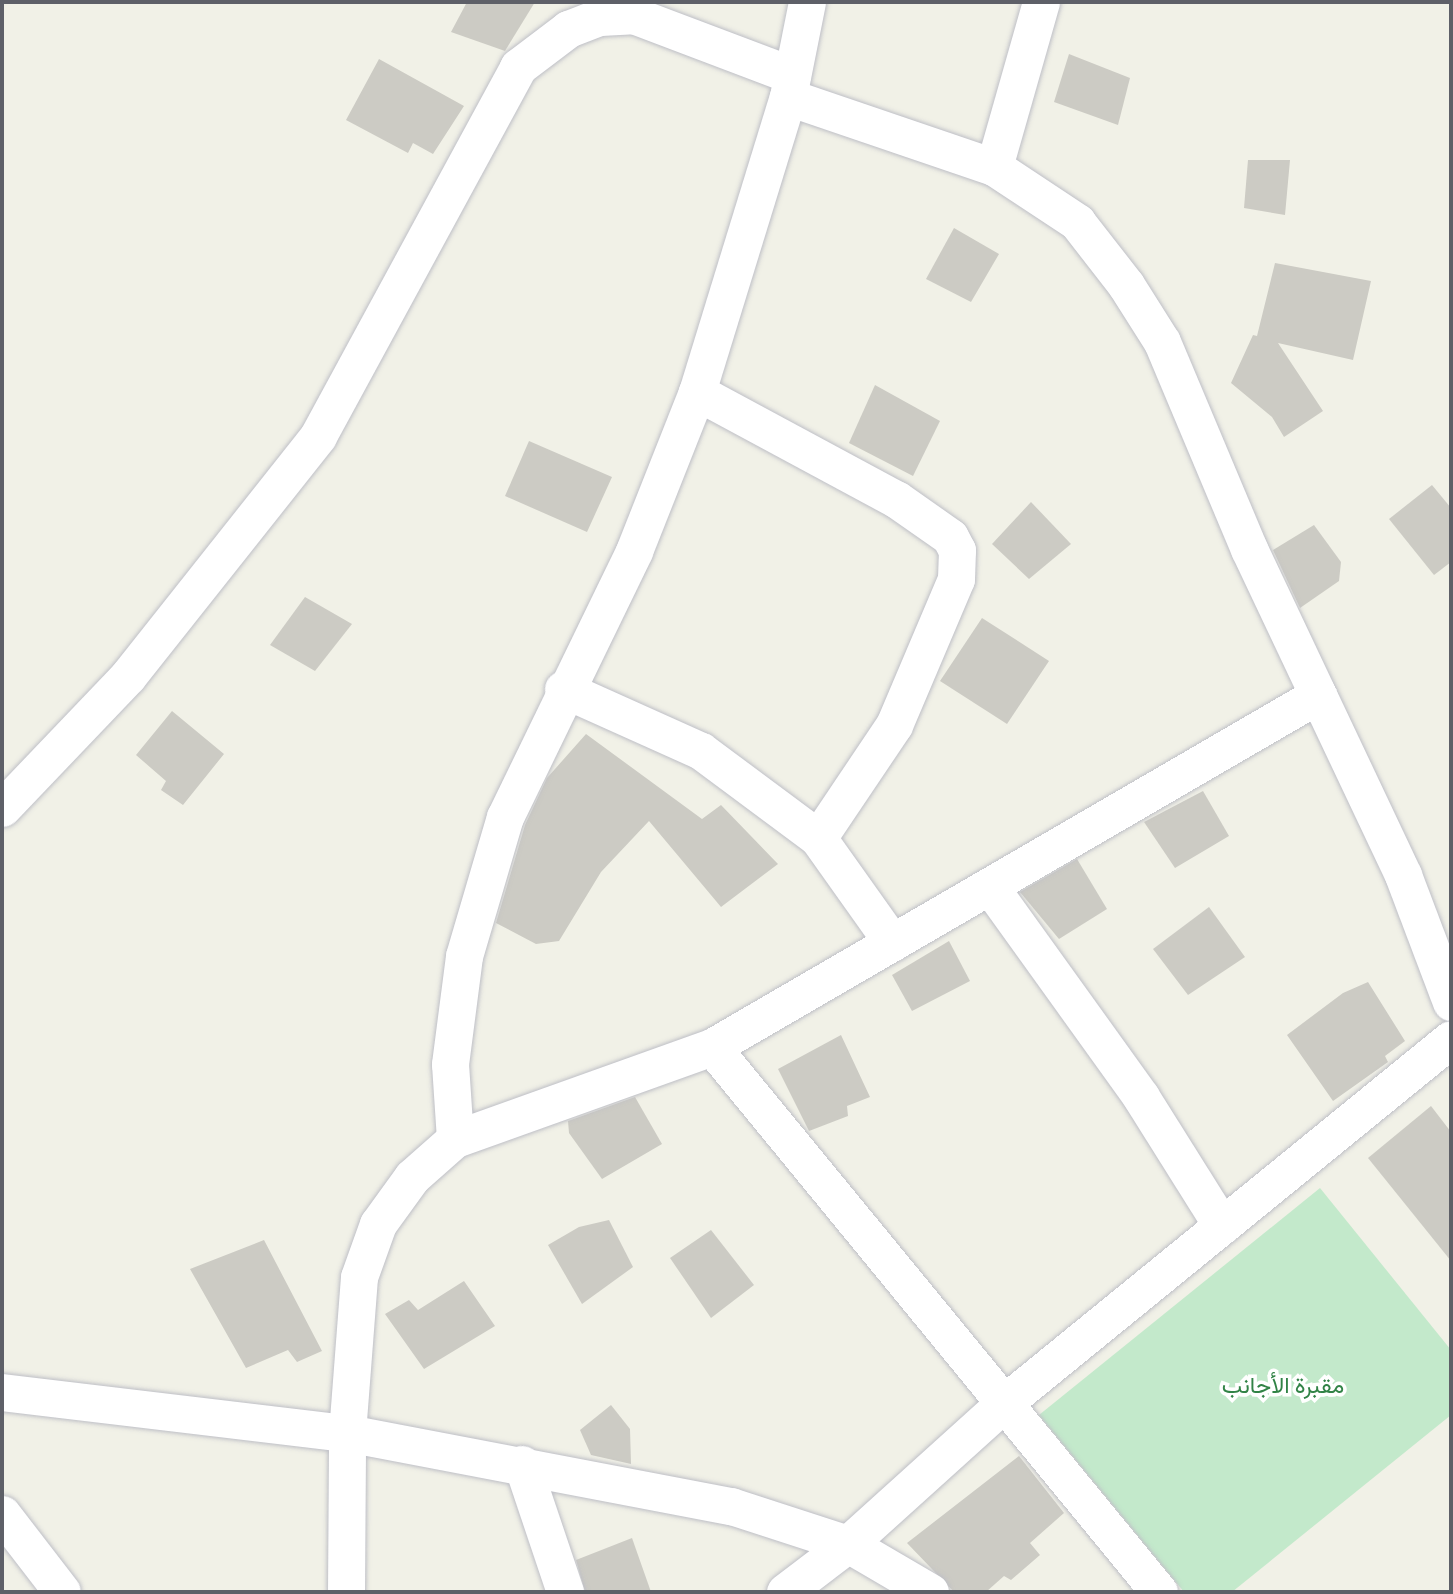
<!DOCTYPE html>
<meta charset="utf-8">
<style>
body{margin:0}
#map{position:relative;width:1453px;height:1594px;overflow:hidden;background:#f1f1e7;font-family:Cabin,Vazirmatn,sans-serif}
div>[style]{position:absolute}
.green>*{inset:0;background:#c3e9cb}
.building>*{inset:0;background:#cccbc4}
.roads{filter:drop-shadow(0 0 2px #bebfc6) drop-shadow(0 0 2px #bebfc6)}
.minor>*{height:37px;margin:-18.5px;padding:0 18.5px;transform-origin:18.5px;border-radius:18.5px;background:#fff}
span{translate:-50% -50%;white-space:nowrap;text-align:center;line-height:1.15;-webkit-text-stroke:7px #fff;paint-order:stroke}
.park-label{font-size:23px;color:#318346}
.frame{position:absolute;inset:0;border:4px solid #5e6068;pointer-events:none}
</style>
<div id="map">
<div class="green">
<div style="clip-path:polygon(1320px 1188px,1451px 1350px,1451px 1415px,1232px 1592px,1184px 1592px,1039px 1415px)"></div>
</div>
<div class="building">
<div style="clip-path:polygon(467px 2px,535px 2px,505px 51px,451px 32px)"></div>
<div style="clip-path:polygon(1069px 54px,1130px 78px,1118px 125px,1054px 102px)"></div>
<div style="clip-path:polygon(379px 59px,464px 106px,433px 154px,413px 143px,408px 153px,346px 120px)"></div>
<div style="clip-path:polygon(1248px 160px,1290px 160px,1285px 215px,1244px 208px)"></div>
<div style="clip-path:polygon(954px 228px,999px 254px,971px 302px,926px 279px)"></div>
<div style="clip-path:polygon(1275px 263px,1371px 281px,1353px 360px,1278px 343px,1323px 411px,1284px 437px,1272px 417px,1231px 383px,1253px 335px,1257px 336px)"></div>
<div style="clip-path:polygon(875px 385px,940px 421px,913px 476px,849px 443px)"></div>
<div style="clip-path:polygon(529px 441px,612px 477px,587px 532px,505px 496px)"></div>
<div style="clip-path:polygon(1432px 485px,1451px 508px,1451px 562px,1434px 575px,1389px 519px)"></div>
<div style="clip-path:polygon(1031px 502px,1071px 544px,1029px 579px,992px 544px)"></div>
<div style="clip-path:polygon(1314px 525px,1341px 562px,1339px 581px,1300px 608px,1273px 550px)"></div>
<div style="clip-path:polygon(305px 597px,352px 624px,315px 671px,270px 645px)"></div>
<div style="clip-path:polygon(982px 618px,1049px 661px,1007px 724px,940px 681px)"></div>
<div style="clip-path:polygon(172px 711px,224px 754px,183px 805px,161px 790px,166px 781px,136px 755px)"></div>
<div style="clip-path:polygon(586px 734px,702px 819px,721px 805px,778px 864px,721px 907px,649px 821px,601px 872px,559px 941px,536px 944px,496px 923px,525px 825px,547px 778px)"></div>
<div style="clip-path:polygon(1203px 791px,1229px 836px,1175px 868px,1144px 822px)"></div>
<div style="clip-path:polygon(1077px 859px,1107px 909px,1059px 939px,1020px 892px)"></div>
<div style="clip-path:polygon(1209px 907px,1245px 957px,1188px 995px,1153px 949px)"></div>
<div style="clip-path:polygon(949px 941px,970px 981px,912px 1011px,892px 975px)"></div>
<div style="clip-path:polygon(1368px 982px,1405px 1041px,1385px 1056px,1388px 1062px,1333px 1101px,1287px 1035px,1343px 993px)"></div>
<div style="clip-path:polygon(841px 1035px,870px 1097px,847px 1106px,848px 1116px,809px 1131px,778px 1069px)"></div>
<div style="clip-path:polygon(635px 1097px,662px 1144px,602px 1179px,569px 1133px,568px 1121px)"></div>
<div style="clip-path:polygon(1431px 1106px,1451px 1132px,1451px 1261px,1368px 1158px)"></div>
<div style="clip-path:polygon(609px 1220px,633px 1267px,582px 1304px,548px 1245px,579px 1227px)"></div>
<div style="clip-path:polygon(711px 1230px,754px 1285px,711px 1318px,670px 1258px)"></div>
<div style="clip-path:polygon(264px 1240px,322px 1351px,297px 1362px,288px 1350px,246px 1368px,190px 1269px)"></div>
<div style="clip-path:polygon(464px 1281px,495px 1326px,424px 1369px,385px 1314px,409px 1300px,418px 1310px)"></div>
<div style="clip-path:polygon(611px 1405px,630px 1429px,631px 1464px,591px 1455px,580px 1430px)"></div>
<div style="clip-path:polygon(1019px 1456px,1064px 1513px,1030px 1543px,1040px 1555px,1011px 1580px,1004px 1576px,986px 1592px,954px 1592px,907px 1543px)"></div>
<div style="clip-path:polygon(632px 1538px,651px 1592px,585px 1592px,576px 1560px)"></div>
</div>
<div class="roads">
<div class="minor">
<div style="left:788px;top:97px;width:218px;rotate:18.8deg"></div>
<div style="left:994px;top:167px;width:100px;rotate:33.5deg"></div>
<div style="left:1077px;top:222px;width:80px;rotate:52.1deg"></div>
<div style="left:1126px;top:285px;width:67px;rotate:57.7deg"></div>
<div style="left:1162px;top:342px;width:225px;rotate:67.2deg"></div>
<div style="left:1249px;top:549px;width:361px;rotate:64.7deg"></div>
<div style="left:1403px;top:875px;width:136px;rotate:69.3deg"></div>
<div style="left:994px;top:167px;width:172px;rotate:-74.1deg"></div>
<div style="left:697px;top:392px;width:226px;rotate:28.3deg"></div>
<div style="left:896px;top:499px;width:66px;rotate:35.1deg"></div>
<div style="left:950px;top:537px;width:15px;rotate:62deg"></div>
<div style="left:957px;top:550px;width:29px;rotate:92deg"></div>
<div style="left:956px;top:579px;width:159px;rotate:113deg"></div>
<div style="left:894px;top:725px;width:136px;rotate:123.9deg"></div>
<div style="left:563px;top:689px;width:151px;rotate:24.2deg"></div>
<div style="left:701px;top:751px;width:146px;rotate:36.6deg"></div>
<div style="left:818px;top:838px;width:128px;rotate:54.6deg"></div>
<div style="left:2px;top:808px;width:182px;rotate:-46.3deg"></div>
<div style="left:128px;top:676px;width:306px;rotate:-51.6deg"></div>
<div style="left:318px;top:436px;width:420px;rotate:-61.5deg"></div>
<div style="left:518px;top:67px;width:63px;rotate:-37.2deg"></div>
<div style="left:568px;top:29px;width:34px;rotate:-21deg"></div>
<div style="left:600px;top:17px;width:33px;rotate:-3deg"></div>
<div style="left:633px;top:15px;width:170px;rotate:20.7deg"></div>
<div style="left:991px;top:888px;width:257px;rotate:54.3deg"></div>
<div style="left:1141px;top:1097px;width:152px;rotate:57.9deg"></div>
<div style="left:712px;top:1047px;width:705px;rotate:50.64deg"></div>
<div style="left:455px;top:1139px;width:75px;rotate:-93.8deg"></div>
<div style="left:450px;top:1064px;width:109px;rotate:-82.6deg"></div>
<div style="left:464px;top:956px;width:145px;rotate:-73.6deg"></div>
<div style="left:505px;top:817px;width:296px;rotate:-64.1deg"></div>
<div style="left:634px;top:551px;width:171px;rotate:-68.4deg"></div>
<div style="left:697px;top:392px;width:309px;rotate:-72.9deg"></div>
<div style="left:788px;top:97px;width:97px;rotate:-78.7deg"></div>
<div style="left:2px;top:1392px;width:347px;rotate:6.8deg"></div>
<div style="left:347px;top:1433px;width:391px;rotate:10.8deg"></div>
<div style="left:731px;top:1506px;width:123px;rotate:18deg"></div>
<div style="left:848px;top:1544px;width:95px;rotate:30.3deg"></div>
<div style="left:522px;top:1464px;width:135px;rotate:71.4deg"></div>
<div style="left:2px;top:1514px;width:98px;rotate:52.4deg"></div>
<div style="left:346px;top:1592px;width:159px;rotate:-89.6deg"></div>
<div style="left:347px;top:1433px;width:156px;rotate:-85.6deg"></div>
<div style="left:359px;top:1277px;width:56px;rotate:-70.3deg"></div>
<div style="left:378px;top:1224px;width:58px;rotate:-54.1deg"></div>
<div style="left:412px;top:1177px;width:57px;rotate:-41.5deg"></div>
<div style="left:455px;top:1139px;width:273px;rotate:-19.7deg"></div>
<div style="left:712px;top:1047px;width:701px;rotate:-30.15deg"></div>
<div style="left:785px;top:1592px;width:79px;rotate:-37.3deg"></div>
<div style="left:848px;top:1544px;width:210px;rotate:-42.1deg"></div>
<div style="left:1004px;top:1403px;width:576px;rotate:-39.16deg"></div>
</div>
</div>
<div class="park-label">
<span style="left:1283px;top:1385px">مقبرة الأجانب</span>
</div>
<div class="frame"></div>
</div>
